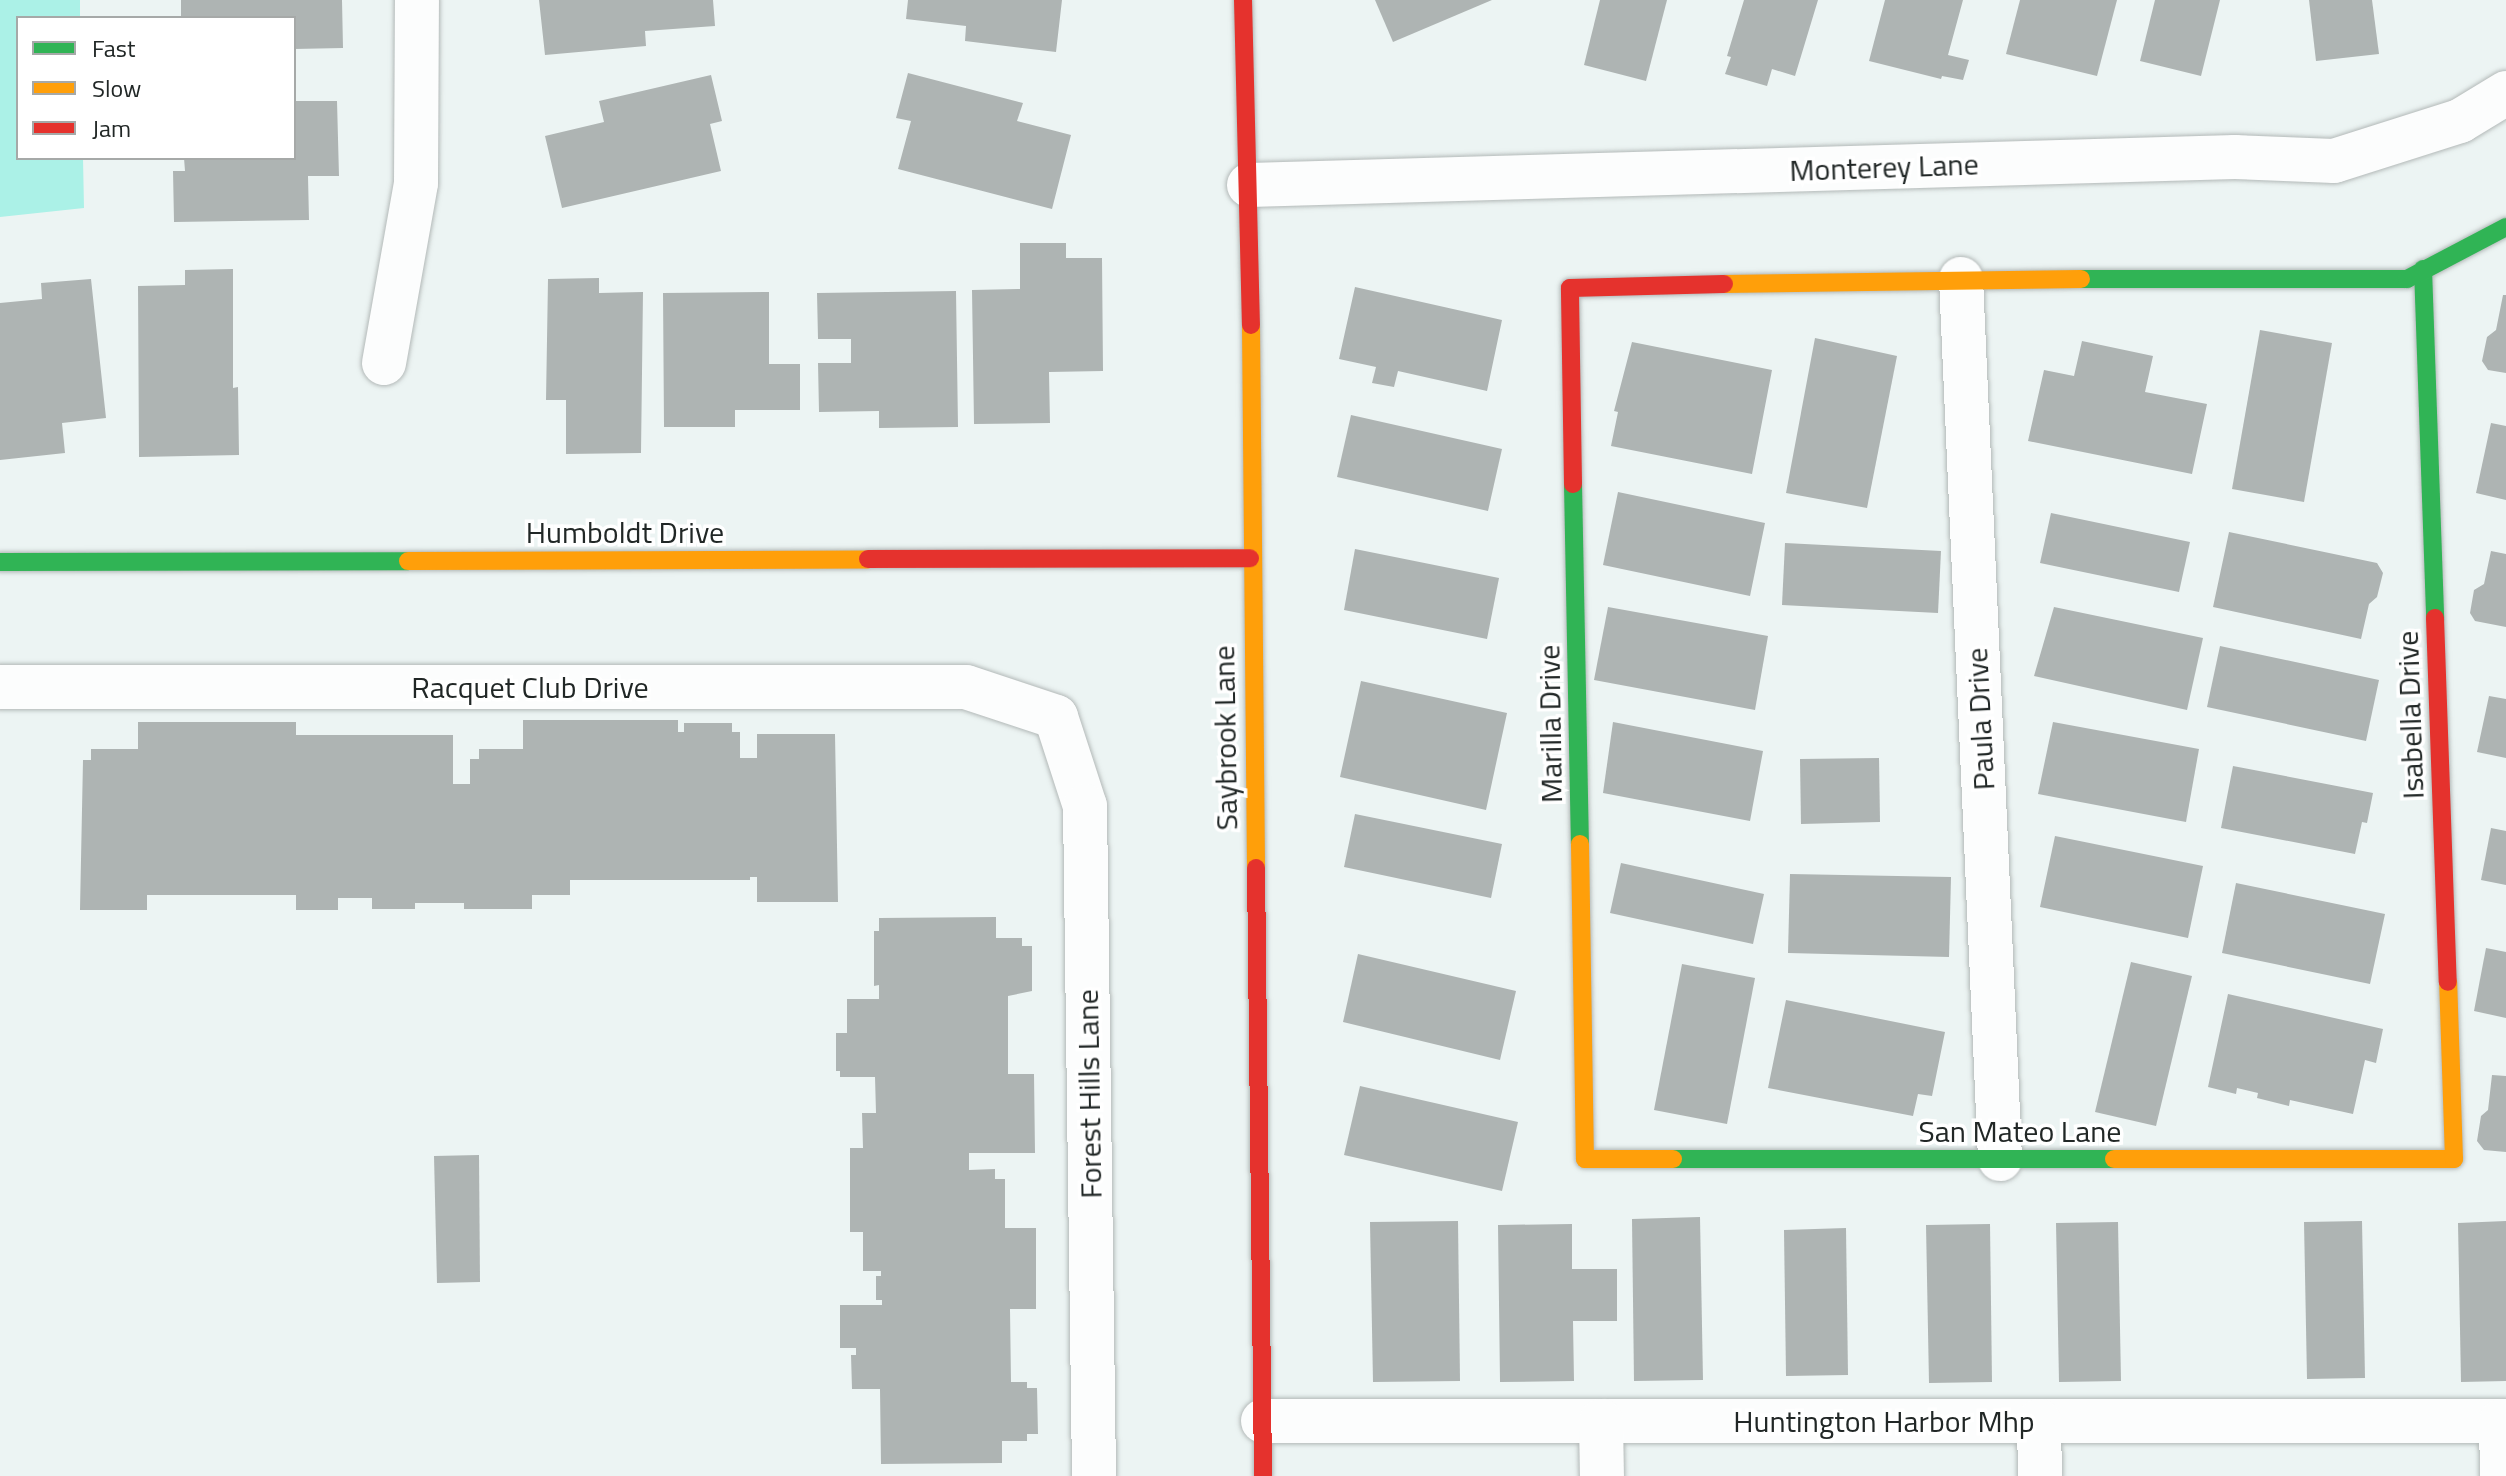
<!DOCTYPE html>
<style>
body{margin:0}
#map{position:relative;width:2506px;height:1476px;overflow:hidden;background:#ecf4f3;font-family:"Titillium Web",sans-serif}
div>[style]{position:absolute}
.water>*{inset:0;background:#abf1e7}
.building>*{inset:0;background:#aeb4b3}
.roads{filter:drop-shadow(0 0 2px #b3b9b8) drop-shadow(0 0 2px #b3b9b8)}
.street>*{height:44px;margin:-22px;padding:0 22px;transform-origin:22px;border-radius:22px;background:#fcfdfd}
.fast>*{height:18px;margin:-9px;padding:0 9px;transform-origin:9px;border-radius:9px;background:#30b455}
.slow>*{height:18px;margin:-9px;padding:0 9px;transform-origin:9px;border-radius:9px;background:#ff9f0a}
.jam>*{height:18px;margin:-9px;padding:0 9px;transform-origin:9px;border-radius:9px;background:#e5322d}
span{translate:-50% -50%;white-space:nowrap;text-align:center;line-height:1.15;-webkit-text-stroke:7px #fff;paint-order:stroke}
.street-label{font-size:30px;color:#212726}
.legend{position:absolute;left:16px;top:16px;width:280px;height:144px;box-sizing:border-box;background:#fff;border:2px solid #a6a9a8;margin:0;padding:10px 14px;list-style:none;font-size:24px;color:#212726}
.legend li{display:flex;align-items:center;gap:16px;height:40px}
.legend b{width:40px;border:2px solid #a6a9a8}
</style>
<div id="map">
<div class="water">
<div style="clip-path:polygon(0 0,80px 0,80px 18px,18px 18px,18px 158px,83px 158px,84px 208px,0 217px)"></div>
</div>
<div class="building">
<div style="clip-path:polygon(181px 0,342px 0,343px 48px,294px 49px,294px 18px,181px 18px)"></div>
<div style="clip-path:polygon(539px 0,713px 0,715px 26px,645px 31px,646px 46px,545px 55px)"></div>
<div style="clip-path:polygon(908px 0,1062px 0,1056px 52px,965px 41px,966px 26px,906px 19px)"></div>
<div style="clip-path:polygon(1375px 0,1492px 0,1393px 42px)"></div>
<div style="clip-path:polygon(1600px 0,1667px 0,1646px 81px,1584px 65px)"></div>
<div style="clip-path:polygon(1744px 0,1818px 0,1795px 76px,1772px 69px,1767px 86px,1725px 74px,1731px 57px,1727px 56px)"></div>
<div style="clip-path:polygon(1885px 0,1963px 0,1948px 55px,1969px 60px,1963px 80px,1942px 76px,1941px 79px,1869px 61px)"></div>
<div style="clip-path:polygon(2020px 0,2117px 0,2097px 76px,2006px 54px)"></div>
<div style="clip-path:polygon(2155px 0,2220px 0,2201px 76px,2140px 61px)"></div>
<div style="clip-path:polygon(2309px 0,2372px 0,2379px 54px,2316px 61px)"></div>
<div style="clip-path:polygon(908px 73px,1023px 103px,1017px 121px,1071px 135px,1052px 209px,898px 169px,911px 121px,896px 118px)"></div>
<div style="clip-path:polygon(711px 75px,722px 121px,710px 124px,721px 171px,562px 208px,545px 136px,604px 122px,599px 101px)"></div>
<div style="clip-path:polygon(294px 101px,337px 101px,339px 176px,308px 176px,309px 220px,174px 222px,173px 171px,185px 171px,184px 158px,294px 158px)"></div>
<div style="clip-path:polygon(1020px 243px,1066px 243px,1066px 258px,1102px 258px,1103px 371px,1049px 372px,1050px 423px,974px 424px,972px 290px,1020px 289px)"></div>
<div style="clip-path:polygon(233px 269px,233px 388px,238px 387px,239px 455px,139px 457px,138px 286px,185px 285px,185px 270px)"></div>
<div style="clip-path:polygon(599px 278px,599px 293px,643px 292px,641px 453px,566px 454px,566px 400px,546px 400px,548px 279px)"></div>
<div style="clip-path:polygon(91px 279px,106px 418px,62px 423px,65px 453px,0 460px,0 303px,42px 299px,41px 283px)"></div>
<div style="clip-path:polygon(1355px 287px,1502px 320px,1487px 391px,1398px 371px,1394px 387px,1372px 383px,1376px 367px,1339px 359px)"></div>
<div style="clip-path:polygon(956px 291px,958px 427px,879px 428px,879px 411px,819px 412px,818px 363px,851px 363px,851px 339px,818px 339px,817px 293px)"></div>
<div style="clip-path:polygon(769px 292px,769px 364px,800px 364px,800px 410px,735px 410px,735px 427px,664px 427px,663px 293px)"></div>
<div style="clip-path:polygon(2503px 295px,2506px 295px,2506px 373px,2488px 370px,2482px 361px,2487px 337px,2496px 330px)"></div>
<div style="clip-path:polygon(2260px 330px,2332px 343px,2304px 502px,2232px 489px)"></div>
<div style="clip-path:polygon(1815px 338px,1897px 356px,1867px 508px,1786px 493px)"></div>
<div style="clip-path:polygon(2082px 341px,2153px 356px,2145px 392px,2207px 404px,2192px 474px,2028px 441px,2044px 370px,2074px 376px)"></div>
<div style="clip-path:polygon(1632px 342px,1772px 370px,1752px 474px,1611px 446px,1618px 412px,1614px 411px)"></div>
<div style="clip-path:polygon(1351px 415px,1502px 449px,1488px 511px,1337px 477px)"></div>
<div style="clip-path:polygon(2491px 423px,2506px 426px,2506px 500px,2476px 493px)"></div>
<div style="clip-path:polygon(1618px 492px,1765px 523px,1750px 596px,1603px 565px)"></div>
<div style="clip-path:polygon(2051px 513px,2190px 542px,2179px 592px,2040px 563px)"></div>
<div style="clip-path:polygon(2229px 532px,2377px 563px,2383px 573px,2377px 597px,2369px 604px,2361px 639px,2213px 607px)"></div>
<div style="clip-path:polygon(1785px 543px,1941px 551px,1938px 613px,1782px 605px)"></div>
<div style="clip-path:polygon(1355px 549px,1499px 578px,1487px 639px,1344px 610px)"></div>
<div style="clip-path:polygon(2491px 551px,2506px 554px,2506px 627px,2475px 621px,2470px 613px,2474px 590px,2484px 584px)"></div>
<div style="clip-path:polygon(1608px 607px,1768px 636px,1755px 710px,1594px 680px)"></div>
<div style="clip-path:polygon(2054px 607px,2203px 638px,2187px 710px,2034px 676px)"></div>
<div style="clip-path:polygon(2220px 646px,2379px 680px,2366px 741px,2207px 707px)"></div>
<div style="clip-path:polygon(1361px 681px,1507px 713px,1486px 810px,1340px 777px)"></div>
<div style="clip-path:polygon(2489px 696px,2506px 699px,2506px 758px,2477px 752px)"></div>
<div style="clip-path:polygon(523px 720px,678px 720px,678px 732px,684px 732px,684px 723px,732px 723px,732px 732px,740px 732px,740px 758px,757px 758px,757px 734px,835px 734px,838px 902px,757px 902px,757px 877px,750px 877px,750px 880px,570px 880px,570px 895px,532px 895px,532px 909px,464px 909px,464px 903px,415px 903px,415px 909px,372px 909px,372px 898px,338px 898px,338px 910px,296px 910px,296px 895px,147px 895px,147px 910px,80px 910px,83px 760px,91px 760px,91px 749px,138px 749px,138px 722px,296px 722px,296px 735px,453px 735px,453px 784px,470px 784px,470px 759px,479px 759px,479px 749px,523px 749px)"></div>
<div style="clip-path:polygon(1613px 722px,1763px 751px,1750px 821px,1603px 793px)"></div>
<div style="clip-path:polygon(2053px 722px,2199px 749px,2186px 822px,2038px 794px)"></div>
<div style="clip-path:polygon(1879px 758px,1880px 822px,1801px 824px,1800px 759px)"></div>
<div style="clip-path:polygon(2233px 766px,2373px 793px,2367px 823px,2362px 822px,2355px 854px,2221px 828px)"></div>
<div style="clip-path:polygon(1355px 814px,1502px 844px,1491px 898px,1344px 867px)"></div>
<div style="clip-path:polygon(2491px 828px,2506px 831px,2506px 885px,2481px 880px)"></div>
<div style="clip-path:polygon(2055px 836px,2203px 866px,2188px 938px,2040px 907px)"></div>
<div style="clip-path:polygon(1621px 863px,1764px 894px,1753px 944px,1610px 913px)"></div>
<div style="clip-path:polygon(1790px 874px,1951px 877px,1949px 957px,1788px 953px)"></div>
<div style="clip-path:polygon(2236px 883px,2385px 914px,2370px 984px,2222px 953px)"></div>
<div style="clip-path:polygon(996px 917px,996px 938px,1022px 938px,1022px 946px,1032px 946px,1032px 991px,1008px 996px,1008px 1074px,1034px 1074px,1035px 1153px,969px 1153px,969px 1170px,995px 1169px,995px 1179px,1005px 1179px,1005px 1228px,1036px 1228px,1036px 1309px,1010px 1309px,1011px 1382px,1027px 1382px,1027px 1388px,1037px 1388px,1038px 1434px,1027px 1434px,1027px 1441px,1002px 1441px,1002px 1463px,881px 1464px,880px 1389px,852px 1389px,851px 1355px,856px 1355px,856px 1348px,840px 1348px,840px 1305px,882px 1305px,882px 1300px,876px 1300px,876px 1276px,881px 1276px,881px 1271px,863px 1271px,863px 1232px,850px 1232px,850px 1148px,863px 1148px,862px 1113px,876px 1113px,875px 1077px,840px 1077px,840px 1071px,836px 1071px,836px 1033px,847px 1033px,847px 999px,879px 999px,879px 985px,874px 986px,874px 931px,879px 931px,879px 918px)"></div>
<div style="clip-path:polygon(2486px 948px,2506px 952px,2506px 1018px,2474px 1011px)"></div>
<div style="clip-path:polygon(1358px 954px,1516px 991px,1500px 1060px,1343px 1022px)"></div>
<div style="clip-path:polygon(2131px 962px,2192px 976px,2156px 1126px,2095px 1112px)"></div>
<div style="clip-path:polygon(1682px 964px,1755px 978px,1727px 1124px,1654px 1110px)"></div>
<div style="clip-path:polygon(2228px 994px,2383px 1029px,2376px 1063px,2365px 1060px,2353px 1114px,2290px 1100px,2289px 1106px,2257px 1098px,2258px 1093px,2237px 1088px,2236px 1094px,2208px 1087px)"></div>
<div style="clip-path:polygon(1786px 1000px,1945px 1032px,1932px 1096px,1918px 1094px,1913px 1116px,1768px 1088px)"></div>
<div style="clip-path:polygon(2492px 1075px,2506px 1076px,2506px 1152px,2484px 1150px,2477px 1141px,2481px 1116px,2488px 1110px)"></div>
<div style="clip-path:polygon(1360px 1086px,1518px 1122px,1502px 1191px,1344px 1155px)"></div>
<div style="clip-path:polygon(479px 1155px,480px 1282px,437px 1283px,434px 1156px)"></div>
<div style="clip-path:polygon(1700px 1217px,1703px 1380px,1634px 1381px,1632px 1219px)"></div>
<div style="clip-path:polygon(1458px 1221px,1460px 1381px,1373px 1382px,1370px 1222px)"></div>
<div style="clip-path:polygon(2362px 1221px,2365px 1378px,2307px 1379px,2304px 1222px)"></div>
<div style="clip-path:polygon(2506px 1221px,2506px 1381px,2461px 1382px,2458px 1223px)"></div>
<div style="clip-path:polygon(2118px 1222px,2121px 1381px,2059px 1382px,2056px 1223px)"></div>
<div style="clip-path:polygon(1572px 1224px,1572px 1269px,1617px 1269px,1617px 1321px,1573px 1321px,1574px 1381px,1500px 1382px,1498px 1225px)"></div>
<div style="clip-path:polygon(1990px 1224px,1992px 1382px,1929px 1383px,1926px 1225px)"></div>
<div style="clip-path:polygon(1846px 1228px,1848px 1375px,1786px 1376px,1784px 1230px)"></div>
</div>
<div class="roads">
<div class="street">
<div style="left:1249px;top:185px;width:986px;rotate:-1.63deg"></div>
<div style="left:2235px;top:157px;width:99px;rotate:2.3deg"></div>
<div style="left:2334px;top:161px;width:132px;rotate:-17.6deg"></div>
<div style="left:2460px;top:121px;width:54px;rotate:-31.3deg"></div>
<div style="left:1961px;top:279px;width:881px;rotate:87.46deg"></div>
<div style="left:384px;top:363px;width:183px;rotate:-79.9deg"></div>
<div style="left:416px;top:183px;width:183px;rotate:-89.7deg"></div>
<div style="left:0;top:687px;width:966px"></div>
<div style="left:966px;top:687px;width:95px;rotate:18.4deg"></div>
<div style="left:1056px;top:717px;width:94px;rotate:72deg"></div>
<div style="left:1085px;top:806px;width:670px;rotate:89.23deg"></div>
<div style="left:1263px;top:1421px;width:1243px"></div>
<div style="left:1601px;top:1421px;width:55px;rotate:89deg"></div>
<div style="left:2039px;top:1421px;width:55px;rotate:89deg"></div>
<div style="left:2501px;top:1421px;width:55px;rotate:89deg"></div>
</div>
<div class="fast">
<div style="left:2423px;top:269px;width:349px;rotate:88deg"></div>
<div style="left:2081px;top:279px;width:326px"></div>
<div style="left:2407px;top:279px;width:112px;rotate:-27.7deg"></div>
<div style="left:1573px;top:484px;width:360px;rotate:88.9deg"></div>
<div style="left:0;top:562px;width:408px;rotate:-0.1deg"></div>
<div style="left:1673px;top:1159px;width:441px"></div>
</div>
<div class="slow">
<div style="left:1724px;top:284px;width:357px;rotate:-0.8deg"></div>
<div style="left:1251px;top:325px;width:543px;rotate:89.47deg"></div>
<div style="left:408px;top:561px;width:460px;rotate:-0.2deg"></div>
<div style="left:1580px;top:844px;width:315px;rotate:89.1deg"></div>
<div style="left:1585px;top:1159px;width:88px"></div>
<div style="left:2114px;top:1159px;width:340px"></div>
<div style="left:2454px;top:1159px;width:177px;rotate:-91.9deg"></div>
</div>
<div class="jam">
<div style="left:1243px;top:0;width:325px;rotate:88.6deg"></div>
<div style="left:1573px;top:484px;width:196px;rotate:-90.9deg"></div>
<div style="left:1570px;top:288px;width:154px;rotate:-1.5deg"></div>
<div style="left:868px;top:559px;width:382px;rotate:-0.1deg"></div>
<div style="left:2435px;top:618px;width:364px;rotate:88deg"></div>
<div style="left:1256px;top:868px;width:608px;rotate:89.34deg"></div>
</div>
</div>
<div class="street-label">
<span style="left:1884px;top:167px;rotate:-2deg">Monterey Lane</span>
<span style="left:625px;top:532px">Humboldt Drive</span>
<span style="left:530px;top:687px">Racquet Club Drive</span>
<span style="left:2410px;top:715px;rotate:-92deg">Isabella Drive</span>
<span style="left:1980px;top:719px;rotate:-93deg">Paula Drive</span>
<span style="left:1550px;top:724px;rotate:-91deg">Marilla Drive</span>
<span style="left:1225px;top:738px;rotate:-91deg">Saybrook Lane</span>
<span style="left:1089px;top:1094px;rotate:-91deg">Forest Hills Lane</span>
<span style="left:2020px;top:1131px">San Mateo Lane</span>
<span style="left:1884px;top:1421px">Huntington Harbor Mhp</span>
</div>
<ul class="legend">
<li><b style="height:10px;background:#30b455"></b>Fast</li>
<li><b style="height:10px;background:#ff9f0a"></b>Slow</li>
<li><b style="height:10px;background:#e5322d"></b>Jam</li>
</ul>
</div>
